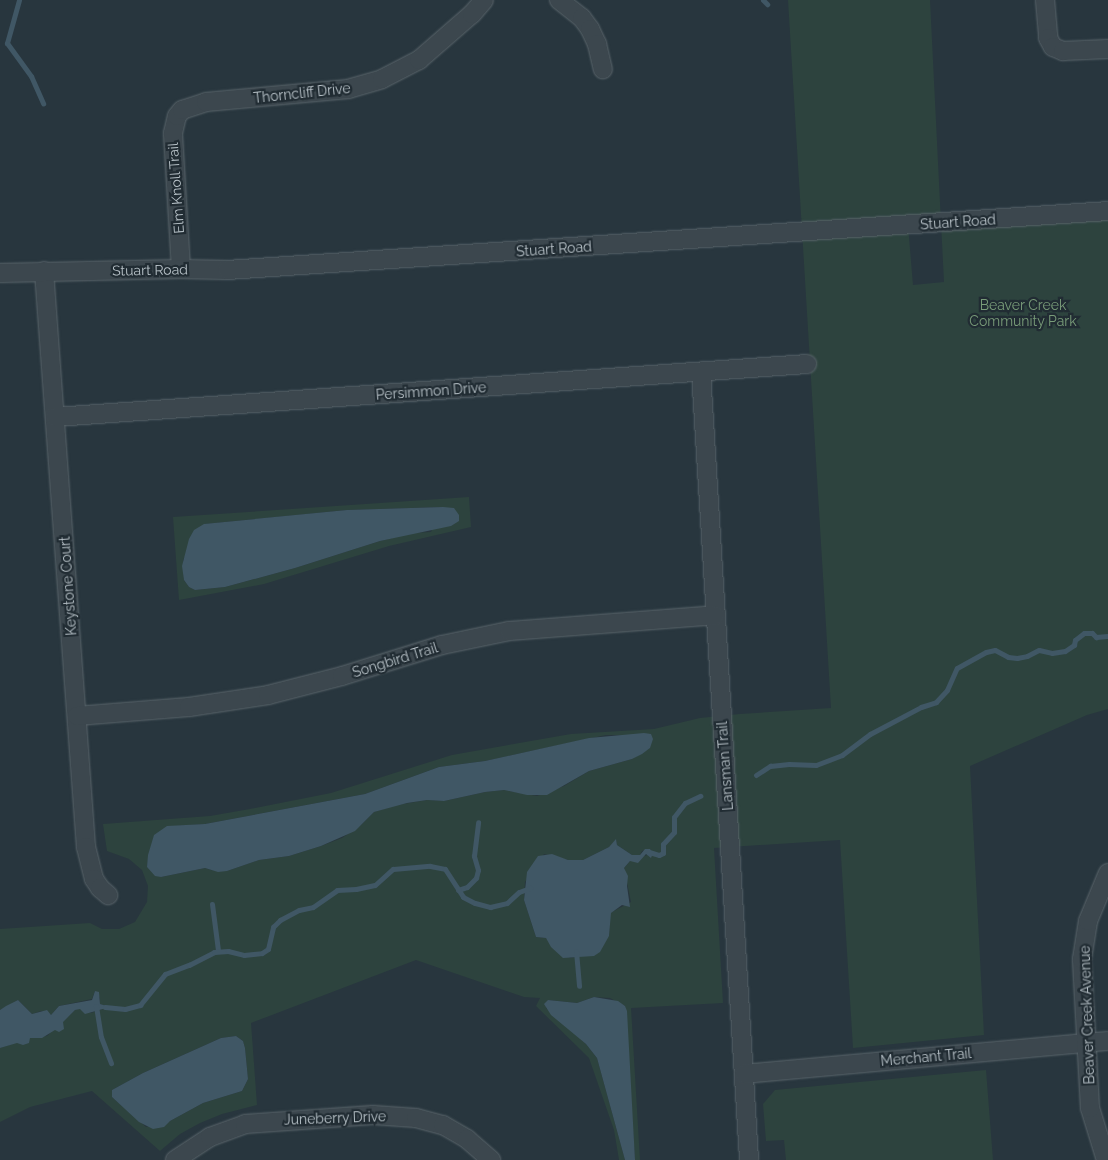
<!DOCTYPE html>
<style>
body{margin:0}
#map{position:relative;width:1108px;height:1160px;overflow:hidden;background:#28363e;font-family:Raleway,sans-serif}
div>[style]{position:absolute}
.green>*{inset:0;background:#2d433e}
.water>*{inset:0;background:#405765}
.stream>*{height:5px;margin:-2.5px;padding:0 2.5px;transform-origin:2.5px;border-radius:2.5px;background:#405765}
.roads{filter:drop-shadow(0 0 1px #5a656b) drop-shadow(0 0 1px #5a656b)}
.street>*{height:18px;margin:-9px;padding:0 9px;transform-origin:9px;border-radius:9px;background:#3c474e}
span{translate:-50% -50%;white-space:nowrap;text-align:center;line-height:1.15;-webkit-text-stroke:4.5px #212c33;paint-order:stroke}
.street-label{font-size:14px;color:#b8c2c8}
.park-label{font-size:14px;color:#799c79}
</style>
<div id="map">
<div class="green">
<div style="clip-path:polygon(evenodd,788px 0,930px 0,941px 223px,1108px 211px,1108px 709px,1087px 715px,970px 766px,984px 1035px,853px 1048px,840px 840px,714px 848px,723px 1003px,631px 1008px,640px 1160px,635px 1160px,625px 1006px,610px 998px,594px 997px,577px 1003px,548px 1000px,546px 1008px,586px 1044px,597px 1058px,625px 1160px,619px 1160px,614px 1130px,589px 1058px,536px 1006px,540px 998px,524px 997px,416px 960px,251px 1023px,257px 1105px,222px 1114px,200px 1123px,180px 1134px,160px 1151px,92px 1091px,30px 1107px,0 1122px,0 1048px,30px 1038px,47px 1036px,75px 1010px,80px 1008px,91px 1013px,109px 1007px,100px 1004px,100px 998px,95px 991px,92px 999px,59px 1006px,51px 1015px,41px 1011px,32px 1014px,18px 1000px,0 1010px,0 929px,90px 923px,102px 929px,119px 929px,135px 922px,147px 902px,148px 886px,142px 870px,129px 859px,107px 851px,103px 824px,210px 816px,250px 809px,331px 793px,452px 755px,571px 734px,654px 729px,700px 718px,740px 714px,831px 708px,788px 0,941px 223px,944px 282px,913px 285px,908px 225px,941px 223px,788px 0,606px 735px,622px 735px,650px 748px,632px 759px,589px 771px,564px 786px,537px 796px,504px 790px,485px 792px,444px 801px,427px 800px,397px 805px,374px 812px,361px 825px,342px 838px,321px 846px,289px 856px,259px 860px,227px 871px,211px 870px,205px 868px,161px 877px,147px 867px,150px 850px,175px 826px,205px 824px,365px 794px,439px 767px,485px 761px,606px 735px,788px 0,616px 840px,617px 845px,632px 855px,640px 855px,642px 851px,650px 849px,653px 853px,630px 861px,624px 868px,631px 902px,610px 913px,609px 936px,576px 957px,570px 958px,546px 938px,536px 937px,524px 900px,525px 882px,544px 854px,568px 860px,583px 860px,609px 847px,616px 840px,788px 0,236px 1036px,243px 1041px,245px 1048px,248px 1079px,242px 1091px,203px 1103px,170px 1121px,146px 1127px,112px 1097px,112px 1090px,143px 1073px,221px 1038px,236px 1036px)"></div>
<div style="clip-path:polygon(evenodd,469px 497px,471px 527px,389px 546px,264px 584px,179px 600px,173px 517px,469px 497px,443px 507px,431px 532px,412px 533px,380px 541px,295px 568px,225px 587px,195px 590px,189px 587px,184px 580px,183px 560px,205px 524px,347px 510px,443px 507px)"></div>
<div style="clip-path:polygon(986px 1070px,993px 1160px,786px 1160px,784px 1140px,766px 1141px,763px 1104px,775px 1090px)"></div>
</div>
<div class="water">
<div style="clip-path:polygon(443px 507px,454px 508px,459px 515px,459px 521px,451px 526px,380px 541px,295px 568px,225px 587px,195px 590px,189px 587px,184px 580px,182px 566px,189px 539px,194px 530px,204px 524px,347px 510px)"></div>
<div style="clip-path:polygon(644px 733px,651px 734px,653px 739px,650px 748px,642px 754px,632px 759px,589px 771px,547px 795px,527px 795px,504px 790px,485px 792px,444px 801px,427px 800px,407px 803px,374px 812px,355px 831px,321px 846px,289px 856px,259px 860px,227px 871px,218px 872px,205px 868px,161px 877px,155px 876px,147px 867px,148px 855px,154px 835px,167px 826px,205px 824px,365px 794px,439px 767px,485px 761px,589px 738px)"></div>
<div style="clip-path:polygon(616px 839px,617px 845px,632px 855px,640px 855px,645px 849px,650px 849px,653px 853px,651px 858px,646px 854px,638px 863px,630px 861px,624px 868px,628px 876px,627px 886px,630px 907px,622px 905px,611px 913px,609px 936px,600px 952px,594px 956px,563px 958px,551px 947px,546px 938px,536px 937px,524px 900px,527px 872px,538px 856px,552px 854px,568px 860px,583px 860px,609px 847px)"></div>
<div style="clip-path:polygon(95px 991px,99px 992px,100px 1004px,110px 1007px,85px 1014px,80px 1009px,75px 1010px,63px 1022px,64px 1029px,59px 1032px,55px 1030px,42px 1038px,30px 1038px,29px 1043px,23px 1045px,17px 1043px,0 1048px,0 1010px,6px 1006px,18px 1000px,32px 1014px,47px 1010px,51px 1015px,59px 1006px,92px 1000px)"></div>
<div style="clip-path:polygon(594px 997px,618px 1001px,625px 1006px,627px 1011px,635px 1160px,625px 1160px,597px 1058px,586px 1044px,551px 1015px,544px 1004px,548px 1000px,577px 1003px)"></div>
<div style="clip-path:polygon(236px 1036px,243px 1041px,245px 1048px,248px 1079px,242px 1091px,203px 1103px,170px 1121px,164px 1127px,153px 1129px,139px 1122px,112px 1097px,112px 1090px,143px 1073px,221px 1038px)"></div>
</div>
<div class="stream">
<div style="left:19px;top:0;width:45px;rotate:105.6deg"></div>
<div style="left:7px;top:43px;width:41px;rotate:54deg"></div>
<div style="left:31px;top:76px;width:30px;rotate:66deg"></div>
<div style="left:763px;top:0;width:6px;rotate:45deg"></div>
<div style="left:756px;top:775px;width:17px;rotate:-33deg"></div>
<div style="left:770px;top:766px;width:19px;rotate:-6deg"></div>
<div style="left:789px;top:764px;width:27px;rotate:2deg"></div>
<div style="left:816px;top:765px;width:28px;rotate:-21deg"></div>
<div style="left:842px;top:755px;width:35px;rotate:-37deg"></div>
<div style="left:870px;top:734px;width:58px;rotate:-27.9deg"></div>
<div style="left:921px;top:707px;width:16px;rotate:-18deg"></div>
<div style="left:936px;top:702px;width:16px;rotate:-47deg"></div>
<div style="left:947px;top:690px;width:24px;rotate:-66deg"></div>
<div style="left:957px;top:668px;width:33px;rotate:-29deg"></div>
<div style="left:986px;top:652px;width:9px;rotate:-13deg"></div>
<div style="left:995px;top:650px;width:15px;rotate:28deg"></div>
<div style="left:1008px;top:657px;width:9px;rotate:6deg"></div>
<div style="left:1017px;top:658px;width:10px;rotate:-11deg"></div>
<div style="left:1027px;top:656px;width:13px;rotate:-27deg"></div>
<div style="left:1039px;top:650px;width:13px;rotate:13deg"></div>
<div style="left:1052px;top:653px;width:13px;rotate:-9deg"></div>
<div style="left:1065px;top:651px;width:11px;rotate:-34deg"></div>
<div style="left:1074px;top:645px;width:5px;rotate:-79deg"></div>
<div style="left:1075px;top:640px;width:11px;rotate:-38deg"></div>
<div style="left:1084px;top:633px;width:8px"></div>
<div style="left:1092px;top:633px;width:6px;rotate:45deg"></div>
<div style="left:1096px;top:637px;width:12px;rotate:-5deg"></div>
<div style="left:649px;top:852px;width:10px;rotate:17deg"></div>
<div style="left:659px;top:855px;width:4px;rotate:-27deg"></div>
<div style="left:663px;top:853px;width:9px;rotate:-90deg"></div>
<div style="left:663px;top:844px;width:16px;rotate:-47deg"></div>
<div style="left:674px;top:832px;width:15px;rotate:-90deg"></div>
<div style="left:674px;top:817px;width:18px;rotate:-52deg"></div>
<div style="left:685px;top:803px;width:17px;rotate:-25deg"></div>
<div style="left:458px;top:890px;width:9px;rotate:-18deg"></div>
<div style="left:467px;top:887px;width:13px;rotate:-45deg"></div>
<div style="left:476px;top:878px;width:8px;rotate:-76deg"></div>
<div style="left:478px;top:870px;width:15px;rotate:-106deg"></div>
<div style="left:474px;top:856px;width:34px;rotate:-83deg"></div>
<div style="left:212px;top:904px;width:46px;rotate:82.6deg"></div>
<div style="left:576px;top:951px;width:35px;rotate:85deg"></div>
<div style="left:96px;top:1006px;width:31px;rotate:81deg"></div>
<div style="left:101px;top:1037px;width:28px;rotate:69deg"></div>
<div style="left:105px;top:1007px;width:20px;rotate:6deg"></div>
<div style="left:125px;top:1009px;width:16px;rotate:-15deg"></div>
<div style="left:140px;top:1005px;width:40px;rotate:-51deg"></div>
<div style="left:165px;top:974px;width:26px;rotate:-21deg"></div>
<div style="left:189px;top:965px;width:28px;rotate:-27deg"></div>
<div style="left:214px;top:952px;width:14px;rotate:-4deg"></div>
<div style="left:228px;top:951px;width:16px;rotate:14deg"></div>
<div style="left:244px;top:955px;width:18px;rotate:-6deg"></div>
<div style="left:262px;top:953px;width:7px;rotate:-34deg"></div>
<div style="left:268px;top:949px;width:23px;rotate:-77deg"></div>
<div style="left:273px;top:927px;width:10px;rotate:-45deg"></div>
<div style="left:280px;top:920px;width:21px;rotate:-28deg"></div>
<div style="left:299px;top:910px;width:14px;rotate:-12deg"></div>
<div style="left:313px;top:907px;width:29px;rotate:-35deg"></div>
<div style="left:337px;top:890px;width:19px;rotate:-3deg"></div>
<div style="left:356px;top:889px;width:19px;rotate:-12deg"></div>
<div style="left:375px;top:885px;width:24px;rotate:-42deg"></div>
<div style="left:393px;top:869px;width:37px;rotate:-5deg"></div>
<div style="left:430px;top:866px;width:15px;rotate:11deg"></div>
<div style="left:445px;top:869px;width:33px;rotate:57deg"></div>
<div style="left:463px;top:897px;width:13px;rotate:27deg"></div>
<div style="left:475px;top:903px;width:16px;rotate:15deg"></div>
<div style="left:490px;top:907px;width:17px;rotate:-13deg"></div>
<div style="left:507px;top:903px;width:16px;rotate:-43deg"></div>
<div style="left:519px;top:892px;width:12px;rotate:-20deg"></div>
</div>
<div class="roads">
<div class="street">
<div style="left:559px;top:0;width:29px;rotate:38deg"></div>
<div style="left:582px;top:18px;width:14px;rotate:54deg"></div>
<div style="left:590px;top:29px;width:17px;rotate:65deg"></div>
<div style="left:597px;top:44px;width:26px;rotate:77deg"></div>
<div style="left:1045px;top:0;width:38px;rotate:85deg"></div>
<div style="left:1048px;top:38px;width:10px;rotate:61deg"></div>
<div style="left:1053px;top:47px;width:11px;rotate:22deg"></div>
<div style="left:1063px;top:51px;width:45px;rotate:-2.5deg"></div>
<div style="left:181px;top:269px;width:136px;rotate:-93.4deg"></div>
<div style="left:173px;top:133px;width:17px;rotate:-77deg"></div>
<div style="left:177px;top:116px;width:8px;rotate:-50deg"></div>
<div style="left:182px;top:110px;width:25px;rotate:-18deg"></div>
<div style="left:206px;top:102px;width:143px;rotate:-5.2deg"></div>
<div style="left:348px;top:89px;width:35px;rotate:-16deg"></div>
<div style="left:382px;top:79px;width:42px;rotate:-27.2deg"></div>
<div style="left:419px;top:60px;width:70px;rotate:-41deg"></div>
<div style="left:472px;top:14px;width:18px;rotate:-49deg"></div>
<div style="left:44px;top:271px;width:578px;rotate:85.83deg"></div>
<div style="left:86px;top:847px;width:33px;rotate:76deg"></div>
<div style="left:94px;top:879px;width:11px;rotate:56deg"></div>
<div style="left:100px;top:888px;width:11px;rotate:41deg"></div>
<div style="left:0;top:273px;width:181px;rotate:-1.3deg"></div>
<div style="left:181px;top:269px;width:46px;rotate:1.2deg"></div>
<div style="left:227px;top:270px;width:883px;rotate:-3.83deg"></div>
<div style="left:701px;top:372px;width:789px;rotate:86.51deg"></div>
<div style="left:55px;top:417px;width:754px;rotate:-4.03deg"></div>
<div style="left:77px;top:716px;width:112px;rotate:-4.6deg"></div>
<div style="left:189px;top:707px;width:80px;rotate:-8.6deg"></div>
<div style="left:268px;top:695px;width:76px;rotate:-14.4deg"></div>
<div style="left:342px;top:676px;width:105px;rotate:-17.2deg"></div>
<div style="left:442px;top:645px;width:68px;rotate:-11.8deg"></div>
<div style="left:509px;top:631px;width:207px;rotate:-4.4deg"></div>
<div style="left:744px;top:1074px;width:365px;rotate:-5.2deg"></div>
<div style="left:175px;top:1160px;width:42px;rotate:-33.3deg"></div>
<div style="left:210px;top:1137px;width:37px;rotate:-20deg"></div>
<div style="left:245px;top:1124px;width:128px;rotate:-4deg"></div>
<div style="left:373px;top:1115px;width:43px;rotate:4deg"></div>
<div style="left:416px;top:1118px;width:28px;rotate:15deg"></div>
<div style="left:443px;top:1125px;width:28px;rotate:30deg"></div>
<div style="left:467px;top:1139px;width:32px;rotate:41deg"></div>
<div style="left:1106px;top:1160px;width:54px;rotate:-107.1deg"></div>
<div style="left:1090px;top:1108px;width:149px;rotate:-93.1deg"></div>
<div style="left:1082px;top:959px;width:38px;rotate:-81deg"></div>
<div style="left:1088px;top:921px;width:52px;rotate:-67.4deg"></div>
</div>
</div>
<div class="street-label">
<span style="left:302px;top:93px;rotate:-6deg">Thorncliff Drive</span>
<span style="left:176px;top:188px;rotate:-94deg">Elm Knoll Trail</span>
<span style="left:958px;top:222px;rotate:-4deg">Stuart Road</span>
<span style="left:554px;top:249px;rotate:-4deg">Stuart Road</span>
<span style="left:150px;top:270px;rotate:-1deg">Stuart Road</span>
<span style="left:431px;top:391px;rotate:-4deg">Persimmon Drive</span>
<span style="left:68px;top:586px;rotate:-94deg">Keystone Court</span>
<span style="left:395px;top:660px;rotate:-17deg">Songbird Trail</span>
<span style="left:725px;top:766px;rotate:-94deg">Lansman Trail</span>
<span style="left:1087px;top:1015px;rotate:-92deg">Beaver Creek Avenue</span>
<span style="left:926px;top:1057px;rotate:-5deg">Merchant Trail</span>
<span style="left:335px;top:1118px;rotate:-2deg">Juneberry Drive</span>
</div>
<div class="park-label">
<span style="left:1023px;top:313px">Beaver Creek<br>Community Park</span>
</div>
</div>
